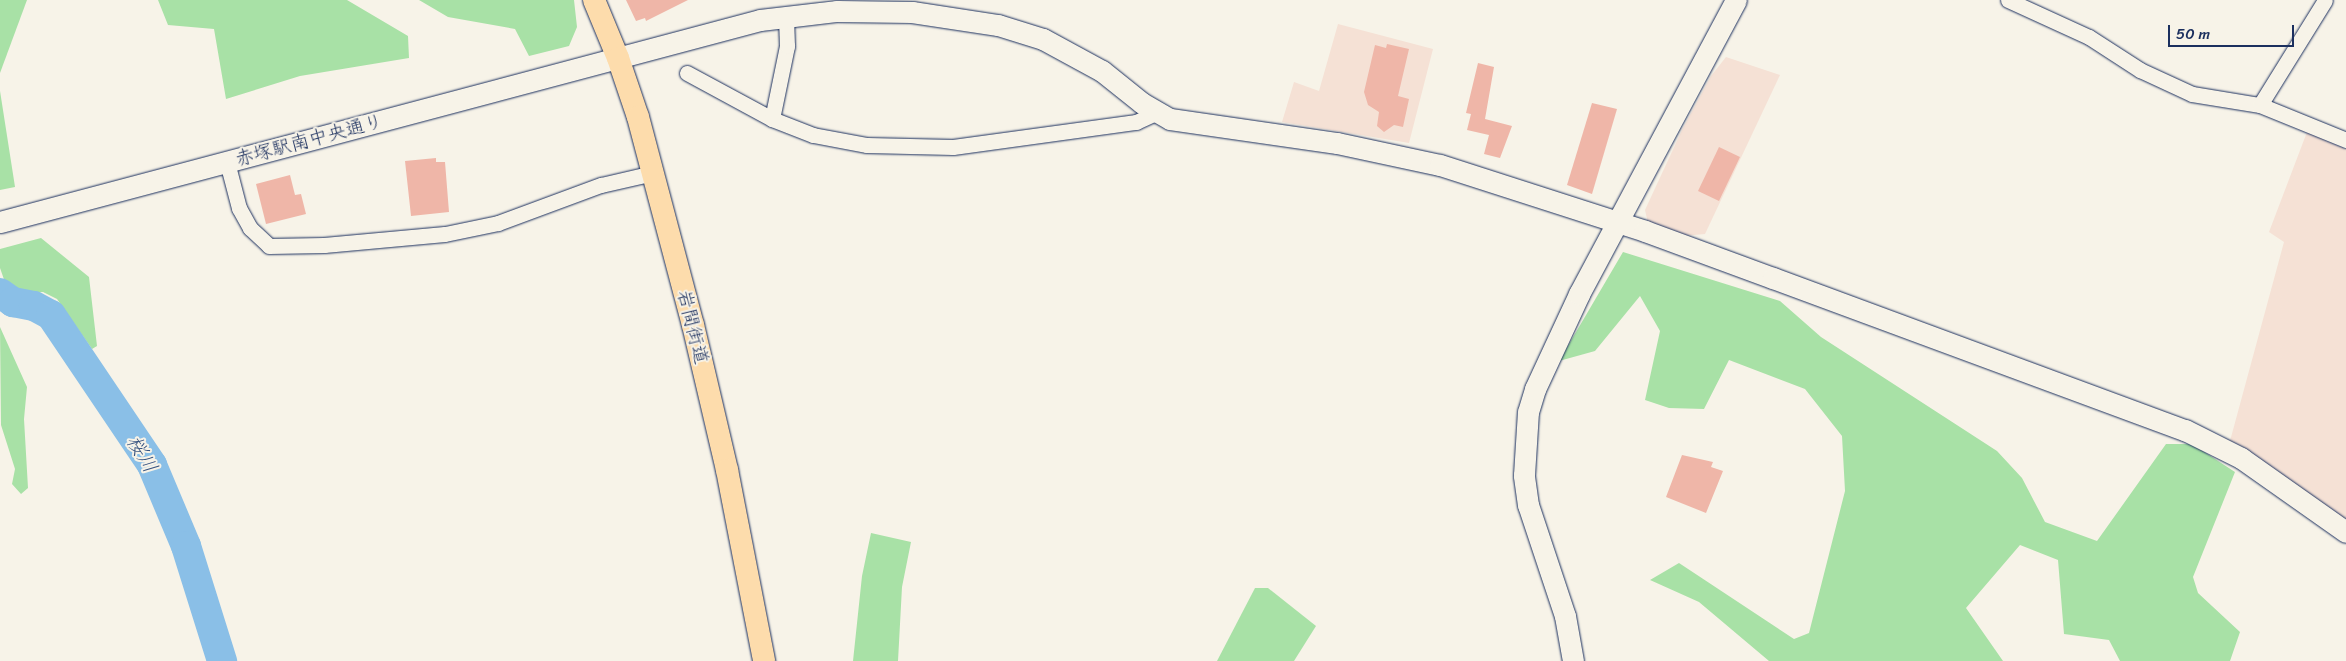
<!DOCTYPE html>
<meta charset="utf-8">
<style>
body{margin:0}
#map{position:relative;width:2346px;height:661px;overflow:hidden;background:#f7f3e8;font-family:Sriracha,"Klee One",sans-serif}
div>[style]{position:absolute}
.built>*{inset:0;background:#f5e1d5}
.green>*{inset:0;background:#a8e1a6}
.river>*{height:30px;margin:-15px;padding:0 15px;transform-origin:15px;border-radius:15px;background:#8abfe7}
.building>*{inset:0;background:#efb6a8}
.roads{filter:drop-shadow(0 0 1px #1b2f5e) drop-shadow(0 0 1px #1b2f5e)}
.street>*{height:15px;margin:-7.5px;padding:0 7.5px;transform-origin:7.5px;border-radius:7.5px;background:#f7f3e8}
.secondary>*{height:21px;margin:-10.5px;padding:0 10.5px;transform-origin:10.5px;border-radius:10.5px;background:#f7f3e8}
.primary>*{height:22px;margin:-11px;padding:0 11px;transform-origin:11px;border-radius:11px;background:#fddcac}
span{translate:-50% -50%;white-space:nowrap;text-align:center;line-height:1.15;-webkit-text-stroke:4px #f7f3e8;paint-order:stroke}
.street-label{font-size:19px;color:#1b2f5e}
.water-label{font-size:20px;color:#375380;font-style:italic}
.scale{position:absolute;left:2168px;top:25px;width:126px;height:22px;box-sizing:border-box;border:2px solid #1b2f5e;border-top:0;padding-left:6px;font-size:15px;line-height:18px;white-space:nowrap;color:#1b2f5e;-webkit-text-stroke:4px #f7f3e8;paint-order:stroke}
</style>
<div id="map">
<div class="built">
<div style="clip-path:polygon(1338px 24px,1433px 49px,1409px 143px,1282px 122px,1294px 82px,1319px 91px)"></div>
<div style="clip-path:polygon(1726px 57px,1780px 75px,1705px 234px,1683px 236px,1648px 223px,1645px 210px,1682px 130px,1711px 76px)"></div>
<div style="clip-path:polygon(2307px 132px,2346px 149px,2346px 520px,2230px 441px,2284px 242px,2269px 232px)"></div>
</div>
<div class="green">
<div style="clip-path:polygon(0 0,27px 0,0 73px)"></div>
<div style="clip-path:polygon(158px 0,347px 0,408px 36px,409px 58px,300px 76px,226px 99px,214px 29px,168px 25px)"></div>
<div style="clip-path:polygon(419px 0,574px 0,577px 27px,569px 46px,529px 56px,515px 29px,448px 17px)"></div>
<div style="clip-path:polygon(0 91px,15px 187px,0 190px)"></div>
<div style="clip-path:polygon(41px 238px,89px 277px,97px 346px,92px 349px,57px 299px,43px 292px,14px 293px,7px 288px,0 268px,0 249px)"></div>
<div style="clip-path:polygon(1623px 252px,1780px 301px,1821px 337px,1997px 451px,2022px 478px,2045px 522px,2097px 541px,2166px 444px,2192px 444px,2235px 472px,2193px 577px,2198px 593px,2240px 632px,2230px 661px,2120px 661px,2109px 640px,2064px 634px,2058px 560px,2020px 545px,1966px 608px,2003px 661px,1769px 661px,1699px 602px,1650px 580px,1679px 563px,1794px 639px,1809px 633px,1845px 491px,1842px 436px,1805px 389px,1729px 360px,1704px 409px,1669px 408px,1645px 400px,1660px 331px,1640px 296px,1595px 351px,1559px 361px)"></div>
<div style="clip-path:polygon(0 327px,27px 387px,24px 419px,28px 488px,21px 494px,12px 484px,15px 469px,1px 425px)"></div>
<div style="clip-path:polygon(871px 533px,911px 542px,902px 587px,898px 661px,853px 661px,862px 576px)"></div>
<div style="clip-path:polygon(1255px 588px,1268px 588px,1316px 626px,1294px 661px,1217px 661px)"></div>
</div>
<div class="river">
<div style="left:0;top:293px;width:16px;rotate:35deg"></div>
<div style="left:13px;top:302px;width:21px;rotate:11deg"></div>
<div style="left:34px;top:306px;width:19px;rotate:28deg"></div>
<div style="left:51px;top:315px;width:181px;rotate:56deg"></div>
<div style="left:152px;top:465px;width:88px;rotate:67.2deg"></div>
<div style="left:186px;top:546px;width:121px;rotate:72.6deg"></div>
</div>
<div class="building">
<div style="clip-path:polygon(626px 0,688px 0,646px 21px,645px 18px,636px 21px)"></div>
<div style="clip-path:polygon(1387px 44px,1409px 49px,1398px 96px,1409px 99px,1403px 127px,1394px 125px,1384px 132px,1377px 126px,1379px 112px,1368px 105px,1364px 92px,1375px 45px,1386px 48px)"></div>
<div style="clip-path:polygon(1478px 63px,1494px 67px,1485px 119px,1512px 126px,1500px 158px,1484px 154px,1489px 135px,1467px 130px,1471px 114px,1466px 113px)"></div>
<div style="clip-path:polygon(1592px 103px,1617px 109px,1592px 194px,1567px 185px)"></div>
<div style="clip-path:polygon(1719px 147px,1740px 157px,1719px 201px,1698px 191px)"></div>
<div style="clip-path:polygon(436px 158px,436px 162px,445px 162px,449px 212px,411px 216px,405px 161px)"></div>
<div style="clip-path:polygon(290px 175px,295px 195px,301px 194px,306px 214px,266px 224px,256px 184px)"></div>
<div style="clip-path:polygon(1682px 455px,1713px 462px,1711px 467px,1723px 471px,1706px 513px,1666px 497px)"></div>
</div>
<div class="roads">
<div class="street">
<div style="left:2008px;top:0;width:89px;rotate:24.6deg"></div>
<div style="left:2089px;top:37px;width:61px;rotate:32.9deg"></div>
<div style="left:2140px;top:70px;width:57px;rotate:24.8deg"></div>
<div style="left:2192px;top:94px;width:69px;rotate:9.2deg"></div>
<div style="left:2260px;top:105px;width:93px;rotate:22.1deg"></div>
<div style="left:687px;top:73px;width:97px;rotate:28.4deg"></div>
<div style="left:772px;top:119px;width:44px;rotate:21.3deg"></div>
<div style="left:813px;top:135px;width:55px;rotate:10.5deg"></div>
<div style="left:867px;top:145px;width:86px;rotate:1.3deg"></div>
<div style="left:953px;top:147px;width:185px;rotate:-7.8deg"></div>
<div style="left:1136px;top:122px;width:21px;rotate:-25deg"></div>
<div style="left:2260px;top:105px;width:123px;rotate:-58.2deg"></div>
<div style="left:772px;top:119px;width:75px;rotate:-78.4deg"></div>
<div style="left:787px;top:46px;width:30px;rotate:-92deg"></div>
<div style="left:227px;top:162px;width:48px;rotate:75.4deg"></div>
<div style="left:239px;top:208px;width:23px;rotate:61deg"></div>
<div style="left:250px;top:228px;width:26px;rotate:43deg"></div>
<div style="left:269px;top:246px;width:55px;rotate:-1deg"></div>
<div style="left:324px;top:245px;width:121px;rotate:-5.2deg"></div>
<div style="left:445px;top:234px;width:54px;rotate:-11.7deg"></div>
<div style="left:498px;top:223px;width:110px;rotate:-20.3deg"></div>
<div style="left:601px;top:185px;width:53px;rotate:-13deg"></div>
</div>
<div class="secondary">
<div style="left:0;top:222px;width:786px;rotate:-14.88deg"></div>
<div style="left:760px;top:20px;width:78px;rotate:-6.7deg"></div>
<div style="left:837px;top:11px;width:75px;rotate:0.8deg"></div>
<div style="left:912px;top:12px;width:87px;rotate:8.6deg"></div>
<div style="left:998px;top:25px;width:47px;rotate:17.3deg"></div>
<div style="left:1043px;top:39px;width:67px;rotate:28.5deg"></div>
<div style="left:1102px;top:71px;width:51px;rotate:38.7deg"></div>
<div style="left:1142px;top:103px;width:32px;rotate:30deg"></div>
<div style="left:1170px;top:119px;width:169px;rotate:8.2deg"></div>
<div style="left:1337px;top:143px;width:105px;rotate:12.1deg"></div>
<div style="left:1440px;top:165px;width:215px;rotate:17.8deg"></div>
<div style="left:1645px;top:231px;width:136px;rotate:20.2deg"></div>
<div style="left:1773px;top:278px;width:439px;rotate:20.3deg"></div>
<div style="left:2185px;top:430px;width:63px;rotate:26.6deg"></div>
<div style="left:2241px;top:458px;width:128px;rotate:35.2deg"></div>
<div style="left:1573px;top:661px;width:46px;rotate:-100.1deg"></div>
<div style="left:1565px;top:616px;width:117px;rotate:-108.4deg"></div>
<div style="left:1528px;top:505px;width:30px;rotate:-98deg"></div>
<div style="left:1524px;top:475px;width:63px;rotate:-86.4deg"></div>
<div style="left:1528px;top:412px;width:24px;rotate:-73deg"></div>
<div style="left:1535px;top:389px;width:105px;rotate:-65.1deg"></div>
<div style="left:1579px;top:294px;width:333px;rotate:-61.9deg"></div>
</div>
<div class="primary">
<div style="left:594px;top:0;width:63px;rotate:67.5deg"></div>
<div style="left:618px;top:58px;width:62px;rotate:71.3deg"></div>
<div style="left:638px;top:117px;width:215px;rotate:75.2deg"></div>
<div style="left:693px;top:325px;width:149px;rotate:76.8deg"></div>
<div style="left:727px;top:470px;width:195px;rotate:79deg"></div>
</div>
</div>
<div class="street-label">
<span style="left:309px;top:140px;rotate:-15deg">赤塚駅南中央通り</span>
<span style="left:693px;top:327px;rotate:76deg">岩間街道</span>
</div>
<div class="water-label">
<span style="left:142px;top:454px;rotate:59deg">桜川</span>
</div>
<div class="scale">50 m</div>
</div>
